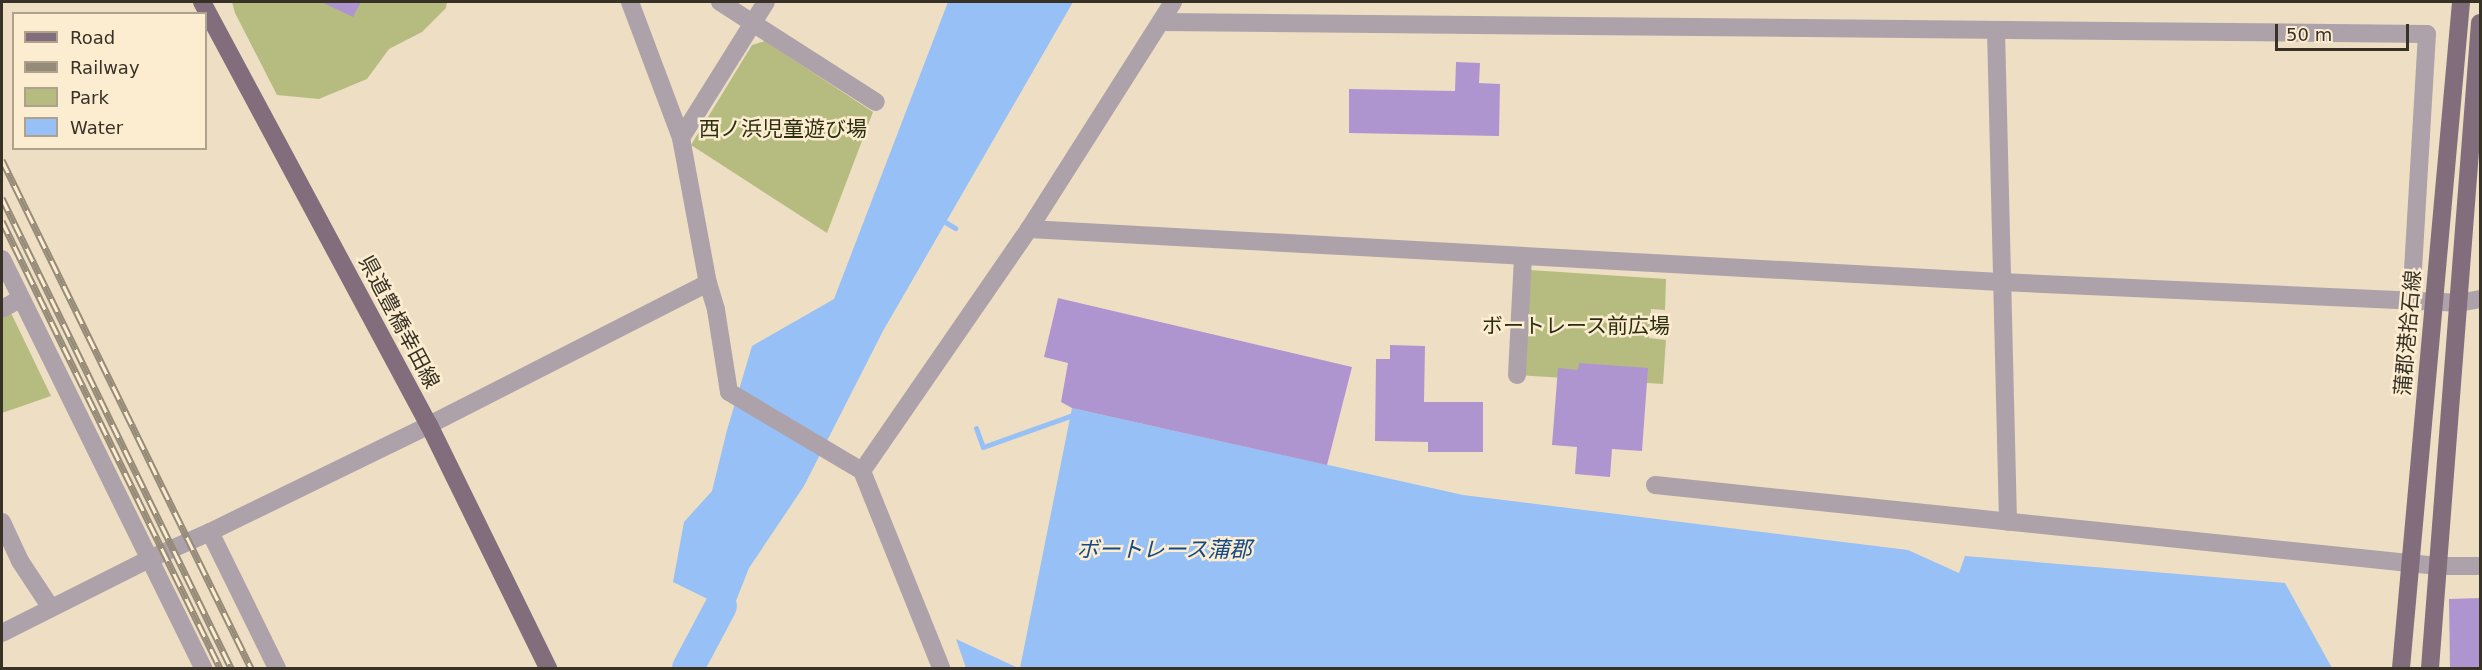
<!DOCTYPE html>
<meta charset="utf-8">
<style>
body{margin:0}
#map{position:relative;width:2482px;height:670px;overflow:hidden;background:#eedfc4;font-family:"DejaVu Sans","Noto Sans JP",sans-serif}
div>[style]{position:absolute}
.green>*{inset:0;background:#b6bc80}
.water>*{inset:0;background:#96c0f6}
.stream>*{height:5px;margin:-2.5px;padding:0 2.5px;transform-origin:2.5px;border-radius:2.5px;background:#96c0f6}
.river>*{height:32px;margin:-16px;padding:0 16px;transform-origin:16px;border-radius:16px;background:#96c0f6}
.building>*{inset:0;background:#af95d0}
.minor>*{height:18px;margin:-9px;padding:0 9px;transform-origin:9px;border-radius:9px;background:#aea2aa}
.major>*{height:18px;margin:-9px;padding:0 9px;transform-origin:9px;border-radius:9px;background:#826d7c}
.rail>*{height:7px;margin-top:-3.5px;transform-origin:0;background:repeating-linear-gradient(90deg,#fcedd1 0 14px,#968b78 0 28px);box-sizing:border-box;border-block:2px solid #968b78}
span{translate:-50% -50%;white-space:nowrap;text-align:center;line-height:1.15;-webkit-text-stroke:5px #fcedd1;paint-order:stroke}
.park-label{font-size:21px;color:#2c2e10}
.street-label{font-size:21px;color:#373126}
.water-label{font-size:22px;color:#124988;font-style:italic}
.frame{position:absolute;inset:0;border:3px solid #373126;pointer-events:none}
.legend{position:absolute;left:12px;top:12px;width:195px;height:138px;box-sizing:border-box;background:#fcedd1;border:2px solid #ada28d;margin:0;padding:8px 10px;list-style:none;font-size:18px;color:#373126}
.legend li{display:flex;align-items:center;gap:12px;height:30px}
.legend b{width:30px;border:2px solid #ada28d}
.scale{position:absolute;left:2275px;top:24px;width:134px;height:27px;box-sizing:border-box;border:3px solid #373126;border-top:0;padding-left:8px;font-size:18px;line-height:21px;white-space:nowrap;color:#373126;-webkit-text-stroke:4px #fcedd1;paint-order:stroke}
</style>
<div id="map">
<div class="green">
<div style="clip-path:polygon(232px 2px,447px 2px,446px 8px,422px 32px,389px 49px,367px 79px,319px 99px,277px 95px,235px 13px)"></div>
<div style="clip-path:polygon(765px 41px,873px 112px,827px 233px,691px 145px,752px 45px)"></div>
<div style="clip-path:polygon(1530px 270px,1666px 279px,1665px 310px,1651px 309px,1649px 338px,1666px 340px,1663px 384px,1517px 375px)"></div>
<div style="clip-path:polygon(11px 313px,51px 396px,2px 413px,2px 318px)"></div>
</div>
<div class="water">
<div style="clip-path:polygon(948px 2px,1073px 2px,883px 331px,804px 486px,749px 568px,732px 611px,673px 582px,684px 522px,712px 491px,727px 430px,752px 346px,834px 299px)"></div>
<div style="clip-path:polygon(1072px 408px,1463px 495px,1908px 550px,1959px 573px,1965px 556px,2285px 583px,2332px 668px,1020px 668px)"></div>
<div style="clip-path:polygon(956px 639px,1018px 668px,966px 668px)"></div>
</div>
<div class="stream">
<div style="left:945px;top:222px;width:12px;rotate:31deg"></div>
<div style="left:976px;top:428px;width:20px;rotate:70deg"></div>
<div style="left:983px;top:447px;width:92px;rotate:-19.6deg"></div>
<div style="left:1070px;top:416px;width:7px;rotate:16deg"></div>
</div>
<div class="river">
<div style="left:688px;top:668px;width:70px;rotate:-62deg"></div>
</div>
<div class="building">
<div style="clip-path:polygon(321px 2px,361px 2px,353px 17px)"></div>
<div style="clip-path:polygon(1456px 62px,1480px 63px,1479px 83px,1500px 84px,1499px 136px,1349px 133px,1349px 89px,1455px 91px)"></div>
<div style="clip-path:polygon(1058px 298px,1352px 367px,1327px 465px,1072px 408px,1061px 402px,1068px 363px,1044px 357px)"></div>
<div style="clip-path:polygon(1390px 345px,1425px 346px,1424px 402px,1483px 402px,1483px 452px,1428px 452px,1428px 442px,1375px 441px,1376px 359px,1390px 359px)"></div>
<div style="clip-path:polygon(1579px 363px,1648px 368px,1642px 451px,1612px 449px,1610px 477px,1575px 474px,1577px 447px,1552px 445px,1558px 368px,1578px 370px)"></div>
<div style="clip-path:polygon(2481px 598px,2481px 669px,2450px 669px,2449px 599px)"></div>
</div>
<div class="minor">
<div style="left:630px;top:2px;width:145px;rotate:69.4deg"></div>
<div style="left:681px;top:138px;width:147px;rotate:79.5deg"></div>
<div style="left:708px;top:283px;width:28px;rotate:73deg"></div>
<div style="left:716px;top:310px;width:83px;rotate:81deg"></div>
<div style="left:729px;top:392px;width:155px;rotate:30.7deg"></div>
<div style="left:862px;top:471px;width:212px;rotate:68.1deg"></div>
<div style="left:720px;top:2px;width:185px;rotate:32.7deg"></div>
<div style="left:1161px;top:22px;width:1266px;rotate:0.54deg"></div>
<div style="left:2427px;top:34px;width:266px;rotate:93.4deg"></div>
<div style="left:1996px;top:30px;width:492px;rotate:88.6deg"></div>
<div style="left:681px;top:138px;width:160px;rotate:-58deg"></div>
<div style="left:1029px;top:229px;width:973px;rotate:3.12deg"></div>
<div style="left:2001px;top:282px;width:457px;rotate:2.6deg"></div>
<div style="left:2458px;top:303px;width:22px;rotate:-10deg"></div>
<div style="left:2px;top:259px;width:456px;rotate:63.8deg"></div>
<div style="left:2px;top:309px;width:21px;rotate:-29deg"></div>
<div style="left:1517px;top:375px;width:118px;rotate:-87.1deg"></div>
<div style="left:862px;top:471px;width:294px;rotate:-55.4deg"></div>
<div style="left:1029px;top:229px;width:269px;rotate:-57.6deg"></div>
<div style="left:1655px;top:485px;width:787px;rotate:5.91deg"></div>
<div style="left:2438px;top:566px;width:42px"></div>
<div style="left:2px;top:522px;width:43px;rotate:65.2deg"></div>
<div style="left:20px;top:561px;width:56px;rotate:56.6deg"></div>
<div style="left:210px;top:532px;width:152px;rotate:63.8deg"></div>
<div style="left:2px;top:633px;width:162px;rotate:-26.7deg"></div>
<div style="left:147px;top:560px;width:69px;rotate:-24deg"></div>
<div style="left:210px;top:532px;width:244px;rotate:-26deg"></div>
<div style="left:429px;top:425px;width:313px;rotate:-27deg"></div>
</div>
<div class="major">
<div style="left:202px;top:2px;width:480px;rotate:61.8deg"></div>
<div style="left:429px;top:425px;width:271px;rotate:63.9deg"></div>
<div style="left:2401px;top:668px;width:669px;rotate:-84.85deg"></div>
<div style="left:2430px;top:668px;width:647px;rotate:-85.57deg"></div>
</div>
<div class="rail">
<div style="left:2px;top:160px;width:566px;rotate:63.89deg"></div>
<div style="left:2px;top:198px;width:523px;rotate:64.02deg"></div>
<div style="left:2px;top:221px;width:497px;rotate:64deg"></div>
</div>
<div class="park-label">
<span style="left:783px;top:129px">西ノ浜児童遊び場</span>
<span style="left:1576px;top:326px">ボートレース前広場</span>
</div>
<div class="street-label">
<span style="left:399px;top:322px;rotate:62deg">県道豊橋幸田線</span>
<span style="left:2408px;top:333px;rotate:-85deg">蒲郡港拾石線</span>
</div>
<div class="water-label">
<span style="left:1164px;top:550px">ボートレース蒲郡</span>
</div>
<div class="frame"></div>
<ul class="legend">
<li><b style="height:8px;background:#826d7c"></b>Road</li>
<li><b style="height:8px;background:#968b78"></b>Railway</li>
<li><b style="height:16px;background:#b6bc80"></b>Park</li>
<li><b style="height:16px;background:#96c0f6"></b>Water</li>
</ul>
<div class="scale">50 m</div>
</div>
